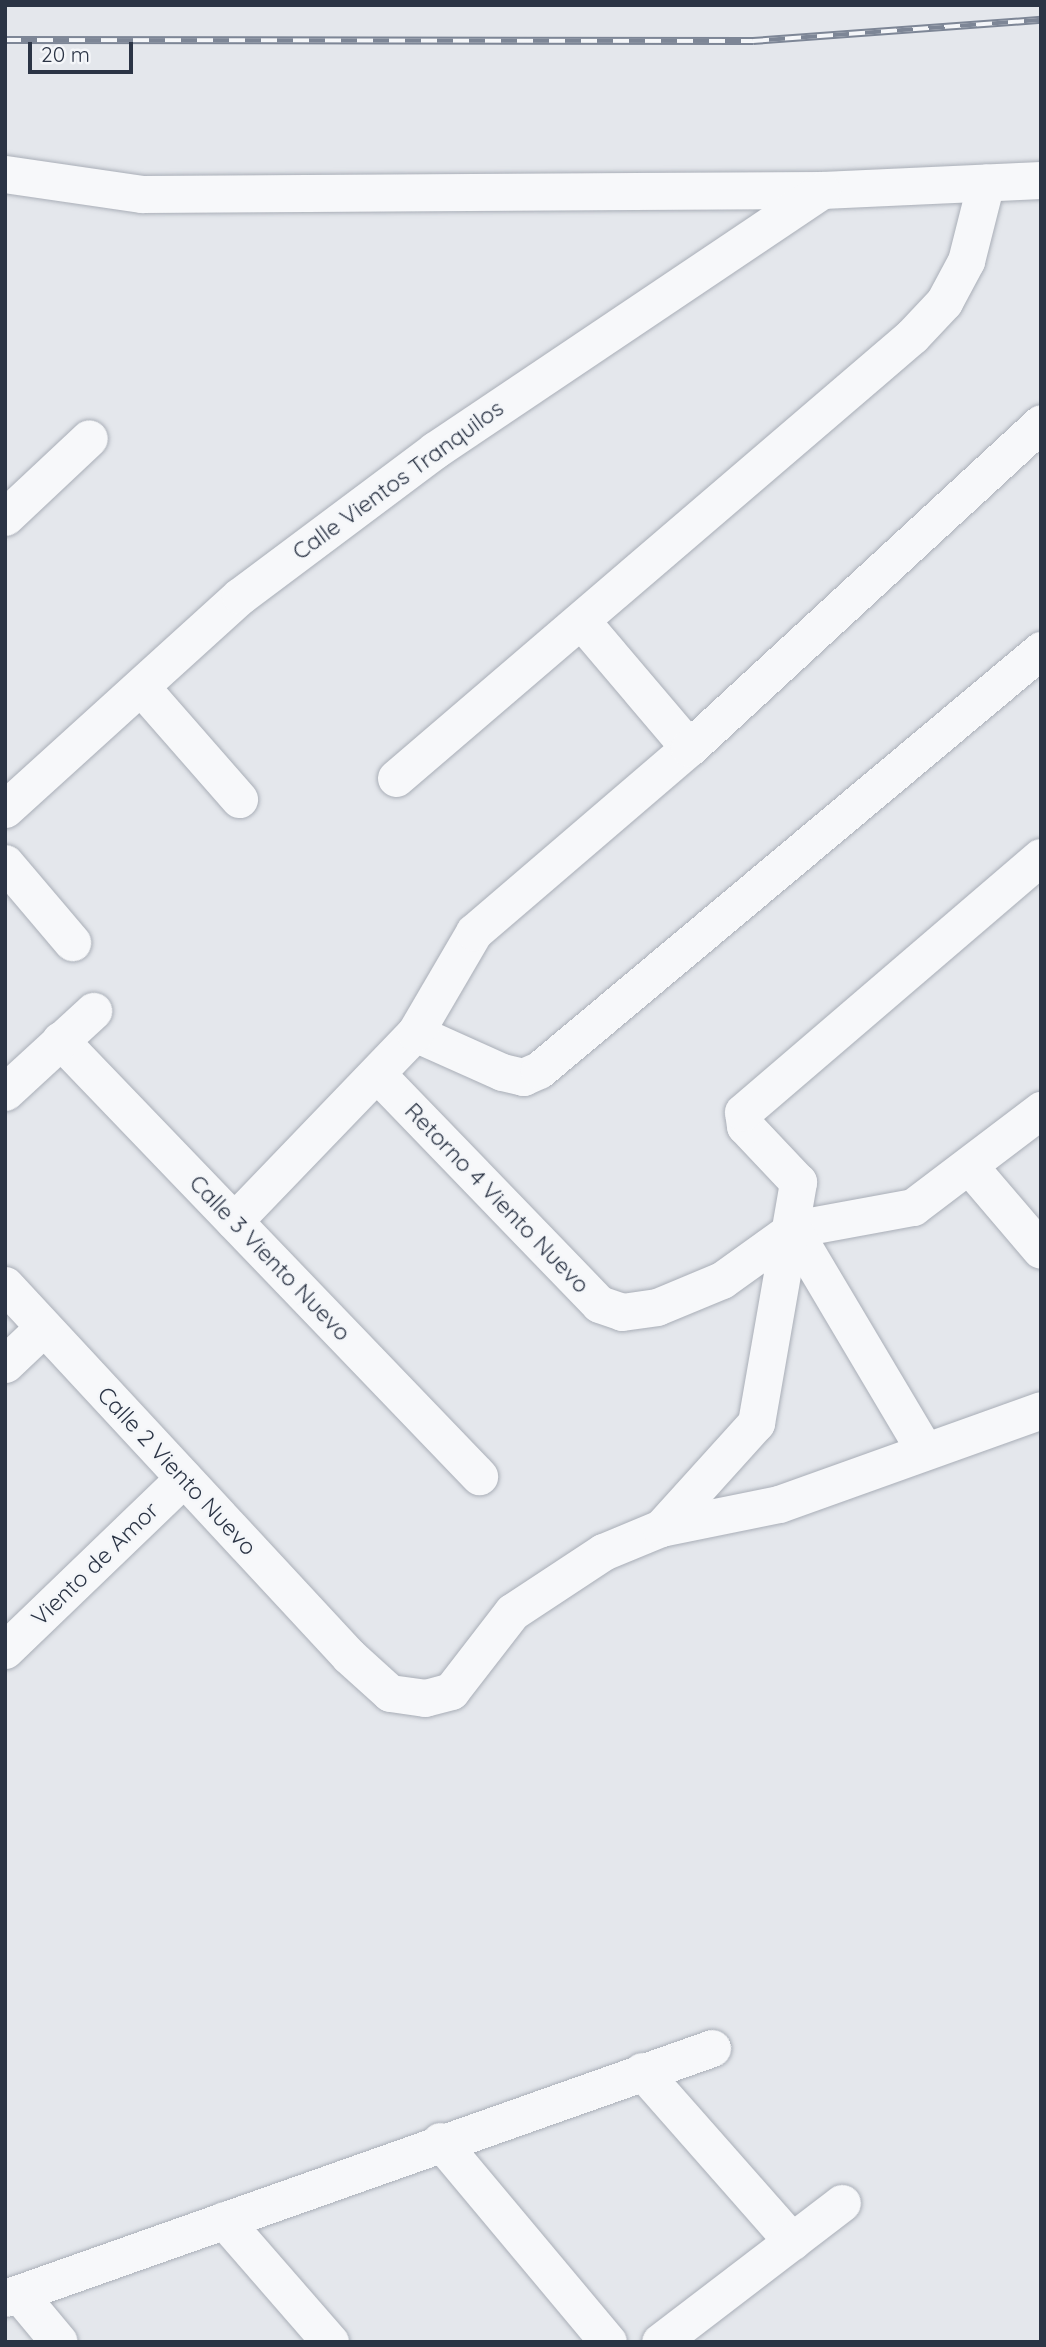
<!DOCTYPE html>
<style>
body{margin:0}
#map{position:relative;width:1046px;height:2347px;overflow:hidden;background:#e4e7ec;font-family:Quicksand,sans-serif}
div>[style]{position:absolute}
.roads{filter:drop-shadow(0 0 2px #a9aeb7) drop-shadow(0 0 2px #a9aeb7)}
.minor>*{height:37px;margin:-18.5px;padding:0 18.5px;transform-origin:18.5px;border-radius:18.5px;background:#f7f8fa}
.rail>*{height:8px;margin-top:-4px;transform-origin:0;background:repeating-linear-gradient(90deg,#f4f6f9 0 16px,#7d8696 0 32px);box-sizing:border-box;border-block:2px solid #7d8696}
span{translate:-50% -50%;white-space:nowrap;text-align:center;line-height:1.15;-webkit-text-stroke:5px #f4f6f9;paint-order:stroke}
.street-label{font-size:23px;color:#2b3445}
.frame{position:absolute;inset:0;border:7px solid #2b3445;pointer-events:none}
.scale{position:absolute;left:28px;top:42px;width:105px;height:32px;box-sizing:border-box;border:4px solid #2b3445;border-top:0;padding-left:9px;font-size:21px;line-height:24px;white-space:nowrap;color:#2b3445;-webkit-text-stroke:5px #f4f6f9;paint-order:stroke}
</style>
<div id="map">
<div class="roads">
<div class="minor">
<div style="left:5px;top:174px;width:138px;rotate:8.3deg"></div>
<div style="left:142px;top:194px;width:680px;rotate:-0.34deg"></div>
<div style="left:822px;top:190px;width:219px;rotate:-2.6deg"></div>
<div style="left:5px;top:517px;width:115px;rotate:-43.2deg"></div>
<div style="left:584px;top:624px;width:162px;rotate:49.7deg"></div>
<div style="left:141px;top:687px;width:149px;rotate:48.8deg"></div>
<div style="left:396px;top:778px;width:679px;rotate:-40.58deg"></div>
<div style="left:912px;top:336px;width:47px;rotate:-46.7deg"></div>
<div style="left:944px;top:302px;width:47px;rotate:-61.8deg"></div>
<div style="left:966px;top:261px;width:81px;rotate:-75.8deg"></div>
<div style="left:5px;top:809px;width:317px;rotate:-42.2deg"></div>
<div style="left:240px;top:596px;width:244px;rotate:-36.8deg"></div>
<div style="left:435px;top:450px;width:466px;rotate:-33.9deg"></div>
<div style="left:5px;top:863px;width:104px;rotate:49.7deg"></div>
<div style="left:415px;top:1033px;width:95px;rotate:24.1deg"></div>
<div style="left:502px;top:1072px;width:22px;rotate:13deg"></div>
<div style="left:523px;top:1077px;width:17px;rotate:-24deg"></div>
<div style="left:539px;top:1070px;width:655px;rotate:-39.92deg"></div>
<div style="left:60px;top:1040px;width:605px;rotate:46.14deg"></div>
<div style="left:378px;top:1075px;width:318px;rotate:46deg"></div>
<div style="left:599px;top:1304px;width:24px;rotate:19deg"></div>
<div style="left:622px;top:1312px;width:35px;rotate:-8deg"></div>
<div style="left:657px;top:1307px;width:70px;rotate:-22.6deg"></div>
<div style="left:722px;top:1280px;width:87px;rotate:-35.7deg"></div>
<div style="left:793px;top:1229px;width:122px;rotate:-10.4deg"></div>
<div style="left:913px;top:1207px;width:161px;rotate:-37.2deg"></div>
<div style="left:5px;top:1092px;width:120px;rotate:-42.6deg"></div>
<div style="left:970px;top:1167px;width:109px;rotate:49.5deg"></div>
<div style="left:234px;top:1221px;width:261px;rotate:-46.1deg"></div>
<div style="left:415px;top:1033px;width:117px;rotate:-59.7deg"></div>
<div style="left:474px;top:932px;width:283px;rotate:-40.6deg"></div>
<div style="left:689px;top:748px;width:479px;rotate:-42.7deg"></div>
<div style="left:793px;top:1229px;width:258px;rotate:59.3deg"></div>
<div style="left:5px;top:1285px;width:506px;rotate:47.16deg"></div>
<div style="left:349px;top:1656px;width:55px;rotate:42.1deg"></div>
<div style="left:390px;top:1693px;width:35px;rotate:8deg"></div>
<div style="left:425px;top:1698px;width:27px;rotate:-15deg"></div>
<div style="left:451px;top:1691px;width:100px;rotate:-52.3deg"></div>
<div style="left:512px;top:1612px;width:109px;rotate:-33.4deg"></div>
<div style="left:603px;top:1552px;width:63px;rotate:-22.5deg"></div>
<div style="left:661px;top:1528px;width:120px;rotate:-11.5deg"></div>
<div style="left:779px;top:1504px;width:278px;rotate:-19.7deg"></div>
<div style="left:5px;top:1364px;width:52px;rotate:-43.5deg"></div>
<div style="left:661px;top:1528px;width:142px;rotate:-47.9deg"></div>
<div style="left:756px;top:1423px;width:245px;rotate:-80.1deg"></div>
<div style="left:798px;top:1182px;width:77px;rotate:-133.4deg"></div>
<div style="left:745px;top:1126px;width:14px;rotate:-98deg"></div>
<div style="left:743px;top:1112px;width:392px;rotate:-40.6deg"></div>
<div style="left:5px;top:1650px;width:248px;rotate:-43.9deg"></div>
<div style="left:642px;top:2071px;width:227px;rotate:48.6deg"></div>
<div style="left:440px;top:2141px;width:262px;rotate:50.1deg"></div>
<div style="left:224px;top:2220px;width:162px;rotate:49deg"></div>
<div style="left:19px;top:2294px;width:62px;rotate:50.2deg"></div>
<div style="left:5px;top:2298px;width:750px;rotate:-19.47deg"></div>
<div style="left:660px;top:2342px;width:229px;rotate:-37.4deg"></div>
</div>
</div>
<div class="rail">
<div style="left:5px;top:40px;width:748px;rotate:0.08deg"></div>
<div style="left:753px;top:41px;width:289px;rotate:-4.2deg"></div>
</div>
<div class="street-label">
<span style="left:398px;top:480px;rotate:-36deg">Calle Vientos Tranquilos</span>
<span style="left:497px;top:1198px;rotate:46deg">Retorno 4 Viento Nuevo</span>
<span style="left:270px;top:1258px;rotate:46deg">Calle 3 Viento Nuevo</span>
<span style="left:177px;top:1471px;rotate:47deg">Calle 2 Viento Nuevo</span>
<span style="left:95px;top:1564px;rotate:-44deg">Viento de Amor</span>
</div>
<div class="frame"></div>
<div class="scale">20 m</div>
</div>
